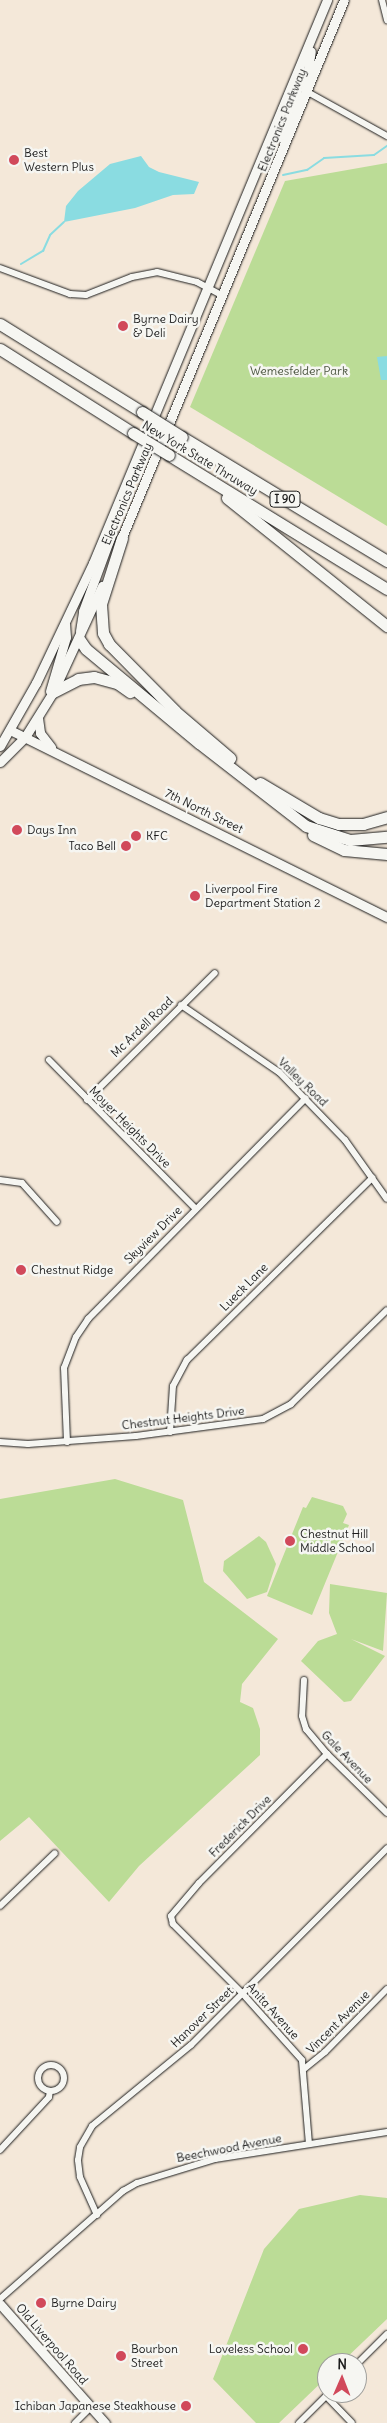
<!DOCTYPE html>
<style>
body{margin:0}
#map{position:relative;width:387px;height:2423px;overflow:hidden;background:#f4e8d9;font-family:Delius,sans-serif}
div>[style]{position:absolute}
.green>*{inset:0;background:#bbdc96}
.water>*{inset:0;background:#8adce1}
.stream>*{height:2px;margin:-1px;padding:0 1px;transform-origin:1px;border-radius:1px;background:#8adce1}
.roads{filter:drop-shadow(0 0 1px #1c1c1c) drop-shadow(0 0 1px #1c1c1c)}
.street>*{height:6px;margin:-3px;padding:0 3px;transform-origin:3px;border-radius:3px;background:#f6f6f2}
.street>.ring{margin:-3px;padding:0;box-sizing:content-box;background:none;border:6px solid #f6f6f2;border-radius:50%}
.secondary>*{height:9px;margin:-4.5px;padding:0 4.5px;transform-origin:4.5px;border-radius:4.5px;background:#f6f6f2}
.highway>*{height:11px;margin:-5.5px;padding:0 5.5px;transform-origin:5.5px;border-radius:5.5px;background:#f6f6f2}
.bridges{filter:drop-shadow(0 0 1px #1c1c1c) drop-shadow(0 0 1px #1c1c1c)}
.highway-bridge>*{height:11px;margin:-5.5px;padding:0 5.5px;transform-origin:5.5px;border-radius:5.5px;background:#f6f6f2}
.dots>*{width:14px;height:14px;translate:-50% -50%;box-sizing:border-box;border:2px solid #f6f6f2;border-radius:50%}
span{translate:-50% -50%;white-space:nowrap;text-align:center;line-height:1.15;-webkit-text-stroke:5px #f6f6f2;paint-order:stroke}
.shield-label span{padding:1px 4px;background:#f6f6f2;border:1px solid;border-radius:4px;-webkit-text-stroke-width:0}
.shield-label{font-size:11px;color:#1c1c1c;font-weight:700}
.street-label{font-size:12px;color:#1c1c1c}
.poi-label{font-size:12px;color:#1c1c1c}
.left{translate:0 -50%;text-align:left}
.right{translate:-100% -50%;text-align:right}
.park-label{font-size:12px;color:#4c5641}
.north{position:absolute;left:317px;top:2353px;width:50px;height:50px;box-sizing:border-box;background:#f6f6f2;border:1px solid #9f9f9c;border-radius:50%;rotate:1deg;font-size:14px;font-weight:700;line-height:20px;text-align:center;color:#1c1c1c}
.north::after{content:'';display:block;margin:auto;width:18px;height:22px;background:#d1495b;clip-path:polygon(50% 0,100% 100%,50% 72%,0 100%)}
</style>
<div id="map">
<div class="green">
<div style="clip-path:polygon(387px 163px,387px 526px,190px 407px,285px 181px)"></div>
<div style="clip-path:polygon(115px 1479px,183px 1500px,204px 1582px,278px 1639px,242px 1684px,240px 1702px,253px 1708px,260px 1729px,260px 1755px,139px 1866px,109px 1902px,29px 1817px,0 1841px,0 1499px)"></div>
<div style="clip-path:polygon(312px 1497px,343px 1506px,347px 1514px,343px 1523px,349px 1525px,312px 1615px,267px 1596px,303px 1507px,306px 1508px)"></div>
<div style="clip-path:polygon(259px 1536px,266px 1542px,276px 1564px,267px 1592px,247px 1599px,223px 1571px,224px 1561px)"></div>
<div style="clip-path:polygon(330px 1584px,387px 1593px,383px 1651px,351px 1639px,385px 1656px,351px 1701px,344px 1702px,301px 1661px,318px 1641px,337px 1634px,329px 1613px)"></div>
<div style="clip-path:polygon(360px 2195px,387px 2198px,387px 2319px,341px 2363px,327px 2363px,327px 2377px,279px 2423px,256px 2423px,213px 2379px,264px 2249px,299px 2209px)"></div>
</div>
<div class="water">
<div style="clip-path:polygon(141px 156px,149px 167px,159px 172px,199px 182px,194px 194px,173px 195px,135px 208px,64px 222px,66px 206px,78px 191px,110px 164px)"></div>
<div style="clip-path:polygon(387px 356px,387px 380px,381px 380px,377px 357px)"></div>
</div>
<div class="stream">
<div style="left:283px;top:175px;width:25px;rotate:-12deg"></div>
<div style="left:307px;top:170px;width:21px;rotate:-35deg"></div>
<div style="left:324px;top:158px;width:50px;rotate:-3.4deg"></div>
<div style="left:374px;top:155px;width:16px;rotate:-35deg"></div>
<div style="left:21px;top:264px;width:26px;rotate:-31deg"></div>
<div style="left:43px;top:251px;width:17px;rotate:-66deg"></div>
<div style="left:50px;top:235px;width:19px;rotate:-43deg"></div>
</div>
<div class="roads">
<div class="street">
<div style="left:382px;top:0;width:21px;rotate:76deg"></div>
<div style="left:304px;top:90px;width:95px;rotate:29deg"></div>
<div style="left:0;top:268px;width:75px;rotate:20.4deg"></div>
<div style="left:70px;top:294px;width:16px;rotate:4deg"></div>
<div style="left:86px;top:295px;width:49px;rotate:-21.4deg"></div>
<div style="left:132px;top:277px;width:25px;rotate:-11deg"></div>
<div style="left:157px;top:272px;width:41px;rotate:14deg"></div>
<div style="left:197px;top:282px;width:30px;rotate:28deg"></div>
<div style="left:181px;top:1005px;width:119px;rotate:34.4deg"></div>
<div style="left:279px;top:1072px;width:95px;rotate:45.9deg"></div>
<div style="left:345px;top:1140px;width:72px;rotate:54.6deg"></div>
<div style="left:49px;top:1060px;width:209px;rotate:45.4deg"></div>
<div style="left:87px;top:1100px;width:180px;rotate:-44.8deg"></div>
<div style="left:0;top:1180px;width:22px;rotate:8deg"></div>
<div style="left:22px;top:1183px;width:52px;rotate:48.1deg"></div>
<div style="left:170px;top:1432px;width:46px;rotate:-86.3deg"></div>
<div style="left:173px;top:1386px;width:30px;rotate:-62deg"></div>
<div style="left:187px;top:1360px;width:260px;rotate:-44.5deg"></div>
<div style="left:0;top:1442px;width:28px;rotate:4deg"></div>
<div style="left:28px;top:1444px;width:108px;rotate:-4.2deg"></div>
<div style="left:136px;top:1436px;width:128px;rotate:-7.6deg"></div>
<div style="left:263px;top:1419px;width:32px;rotate:-28deg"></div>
<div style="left:291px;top:1404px;width:134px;rotate:-44.4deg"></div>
<div style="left:67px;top:1442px;width:74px;rotate:-92.3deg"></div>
<div style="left:64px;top:1368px;width:33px;rotate:-69deg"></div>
<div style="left:76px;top:1337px;width:22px;rotate:-56deg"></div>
<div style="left:88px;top:1319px;width:310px;rotate:-45.4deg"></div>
<div style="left:304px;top:1680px;width:36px;rotate:93deg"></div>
<div style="left:302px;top:1716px;width:14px;rotate:73deg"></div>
<div style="left:306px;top:1729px;width:33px;rotate:50deg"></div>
<div style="left:327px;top:1754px;width:84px;rotate:44.5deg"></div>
<div style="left:0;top:1906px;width:76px;rotate:-43.9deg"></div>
<div class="ring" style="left:38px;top:2065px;width:20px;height:20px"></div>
<div style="left:304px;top:2069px;width:27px;rotate:-39deg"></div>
<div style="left:325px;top:2052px;width:88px;rotate:-45.5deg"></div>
<div style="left:309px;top:2144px;width:84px;rotate:-94.8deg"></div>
<div style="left:302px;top:2060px;width:90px;rotate:-131.8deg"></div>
<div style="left:242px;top:1993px;width:98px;rotate:-135deg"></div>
<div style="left:173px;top:1924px;width:8px;rotate:-104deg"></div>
<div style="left:171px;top:1916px;width:43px;rotate:-49.7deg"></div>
<div style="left:199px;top:1883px;width:182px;rotate:-45.2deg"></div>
<div style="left:0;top:2150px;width:72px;rotate:-47.2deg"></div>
<div style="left:49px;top:2097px;width:6px;rotate:-81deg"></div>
<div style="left:97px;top:2215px;width:42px;rotate:-114.1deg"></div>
<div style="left:80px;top:2177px;width:17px;rotate:-97deg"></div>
<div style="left:78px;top:2160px;width:13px;rotate:-81deg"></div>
<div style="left:80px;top:2147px;width:24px;rotate:-60deg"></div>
<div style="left:92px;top:2126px;width:128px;rotate:-39.3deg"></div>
<div style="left:191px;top:2045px;width:278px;rotate:-45.1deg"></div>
<div style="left:0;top:2299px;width:164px;rotate:-41.3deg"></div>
<div style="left:123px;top:2191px;width:16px;rotate:-30deg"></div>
<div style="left:137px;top:2183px;width:82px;rotate:-17.1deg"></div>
<div style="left:215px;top:2159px;width:174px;rotate:-8.9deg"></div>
<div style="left:357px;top:2364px;width:42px;rotate:-45deg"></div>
<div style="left:326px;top:2396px;width:37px;rotate:46deg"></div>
<div style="left:75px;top:2423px;width:23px;rotate:-45deg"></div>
<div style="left:299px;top:2423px;width:42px;rotate:-45deg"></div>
</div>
<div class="secondary">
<div style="left:305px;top:88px;width:37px;rotate:-81deg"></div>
<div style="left:282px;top:138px;width:47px;rotate:-71.6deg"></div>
<div style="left:297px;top:93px;width:12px;rotate:-95deg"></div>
<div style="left:120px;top:542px;width:586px;rotate:-67.55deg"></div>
<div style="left:80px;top:631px;width:20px;rotate:-81deg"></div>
<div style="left:83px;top:611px;width:84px;rotate:-69.8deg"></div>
<div style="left:50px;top:691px;width:56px;rotate:-73.5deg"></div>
<div style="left:66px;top:637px;width:13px;rotate:-94deg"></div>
<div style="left:38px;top:718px;width:15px;rotate:82deg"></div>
<div style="left:40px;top:733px;width:18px;rotate:52deg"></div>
<div style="left:10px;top:730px;width:421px;rotate:26.4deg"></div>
<div style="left:0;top:746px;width:73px;rotate:-60.3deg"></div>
<div style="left:36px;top:683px;width:133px;rotate:-64.6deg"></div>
<div style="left:93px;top:563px;width:610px;rotate:-67.43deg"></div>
<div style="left:0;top:762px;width:35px;rotate:-45deg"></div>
<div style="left:25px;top:737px;width:53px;rotate:-58.1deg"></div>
<div style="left:53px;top:692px;width:117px;rotate:-65.2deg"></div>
<div style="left:0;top:2304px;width:159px;rotate:48.6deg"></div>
</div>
<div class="highway">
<div style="left:0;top:324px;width:167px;rotate:31.8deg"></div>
<div style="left:0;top:349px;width:157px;rotate:32.3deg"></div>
<div style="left:182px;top:437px;width:240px;rotate:31.2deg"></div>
<div style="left:169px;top:455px;width:256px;rotate:31.6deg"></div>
<div style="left:227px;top:498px;width:205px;rotate:38.7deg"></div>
<div style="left:122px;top:538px;width:69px;rotate:107.7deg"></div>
<div style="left:101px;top:604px;width:29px;rotate:86deg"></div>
<div style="left:103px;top:633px;width:13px;rotate:61deg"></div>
<div style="left:109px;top:644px;width:94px;rotate:45.4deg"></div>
<div style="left:79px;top:639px;width:12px;rotate:55deg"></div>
<div style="left:86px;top:649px;width:147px;rotate:39.8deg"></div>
<div style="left:199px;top:743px;width:135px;rotate:37.8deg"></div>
<div style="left:306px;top:826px;width:46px;rotate:17.7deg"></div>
<div style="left:350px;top:840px;width:37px;rotate:-5deg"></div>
<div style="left:53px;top:692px;width:28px;rotate:-27deg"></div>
<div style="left:78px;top:679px;width:16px;rotate:-7deg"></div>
<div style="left:94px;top:677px;width:24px;rotate:15deg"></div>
<div style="left:117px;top:683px;width:16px;rotate:35deg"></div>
<div style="left:170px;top:707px;width:79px;rotate:40.4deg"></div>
<div style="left:260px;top:783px;width:69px;rotate:30.7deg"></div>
<div style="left:319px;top:818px;width:21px;rotate:17deg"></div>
<div style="left:339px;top:824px;width:24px"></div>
<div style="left:363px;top:824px;width:25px;rotate:-16deg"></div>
<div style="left:313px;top:835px;width:34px;rotate:26deg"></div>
<div style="left:344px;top:850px;width:43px;rotate:5.3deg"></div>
</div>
</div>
<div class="bridges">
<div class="highway-bridge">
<div style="left:142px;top:412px;width:47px;rotate:32deg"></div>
<div style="left:133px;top:433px;width:42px;rotate:31.4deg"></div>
</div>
</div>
<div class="dots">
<div style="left:14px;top:160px;background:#d1495b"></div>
<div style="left:123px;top:326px;background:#d1495b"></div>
<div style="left:17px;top:830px;background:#d1495b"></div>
<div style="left:136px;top:836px;background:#d1495b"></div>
<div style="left:126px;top:846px;background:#d1495b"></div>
<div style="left:195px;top:896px;background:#d1495b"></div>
<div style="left:21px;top:1270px;background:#d1495b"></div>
<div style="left:290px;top:1541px;background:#d1495b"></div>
<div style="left:41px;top:2303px;background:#d1495b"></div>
<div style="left:303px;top:2349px;background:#d1495b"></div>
<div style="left:121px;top:2356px;background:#d1495b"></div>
<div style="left:186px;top:2406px;background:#d1495b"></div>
</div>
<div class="shield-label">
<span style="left:285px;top:499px">I 90</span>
</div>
<div class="street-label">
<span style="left:282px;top:120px;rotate:-68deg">Electronics Parkway</span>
<span style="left:200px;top:458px;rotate:31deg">New York State Thruway</span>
<span style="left:127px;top:494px;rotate:-67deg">Electronics Parkway</span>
<span style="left:204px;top:811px;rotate:26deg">7th North Street</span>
<span style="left:142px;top:1027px;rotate:-44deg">Mc Ardell Road</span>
<span style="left:303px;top:1082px;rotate:44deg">Valley Road</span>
<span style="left:130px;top:1127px;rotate:45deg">Moyer Heights Drive</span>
<span style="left:153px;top:1235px;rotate:-45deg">Skyview Drive</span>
<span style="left:244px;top:1287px;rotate:-45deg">Lueck Lane</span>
<span style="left:183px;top:1418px;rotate:-7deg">Chestnut Heights Drive</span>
<span style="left:347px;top:1757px;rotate:46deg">Gale Avenue</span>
<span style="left:240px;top:1826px;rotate:-45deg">Frederick Drive</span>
<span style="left:273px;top:2011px;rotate:48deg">Anita Avenue</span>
<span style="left:202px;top:2017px;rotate:-44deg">Hanover Street</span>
<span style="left:338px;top:2022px;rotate:-45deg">Vincent Avenue</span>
<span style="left:229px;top:2148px;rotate:-11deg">Beechwood Avenue</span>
<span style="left:52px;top:2344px;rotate:49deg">Old Liverpool Road</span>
</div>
<div class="poi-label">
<span class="left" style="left:24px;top:160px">Best<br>Western Plus</span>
<span class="left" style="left:133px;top:326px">Byrne Dairy<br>&amp; Deli</span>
<span class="left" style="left:27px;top:830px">Days Inn</span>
<span class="left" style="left:146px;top:836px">KFC</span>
<span class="right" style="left:116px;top:846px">Taco Bell</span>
<span class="left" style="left:205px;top:896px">Liverpool Fire<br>Department Station 2</span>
<span class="left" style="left:31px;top:1270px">Chestnut Ridge</span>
<span class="left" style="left:300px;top:1541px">Chestnut Hill<br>Middle School</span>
<span class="left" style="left:51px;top:2303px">Byrne Dairy</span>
<span class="left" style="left:131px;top:2356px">Bourbon<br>Street</span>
<span class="right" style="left:293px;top:2349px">Loveless School</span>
<span class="right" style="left:176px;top:2406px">Ichiban Japanese Steakhouse</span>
</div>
<div class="park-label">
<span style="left:299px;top:371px">Wemesfelder Park</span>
</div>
<div class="north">N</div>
</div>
